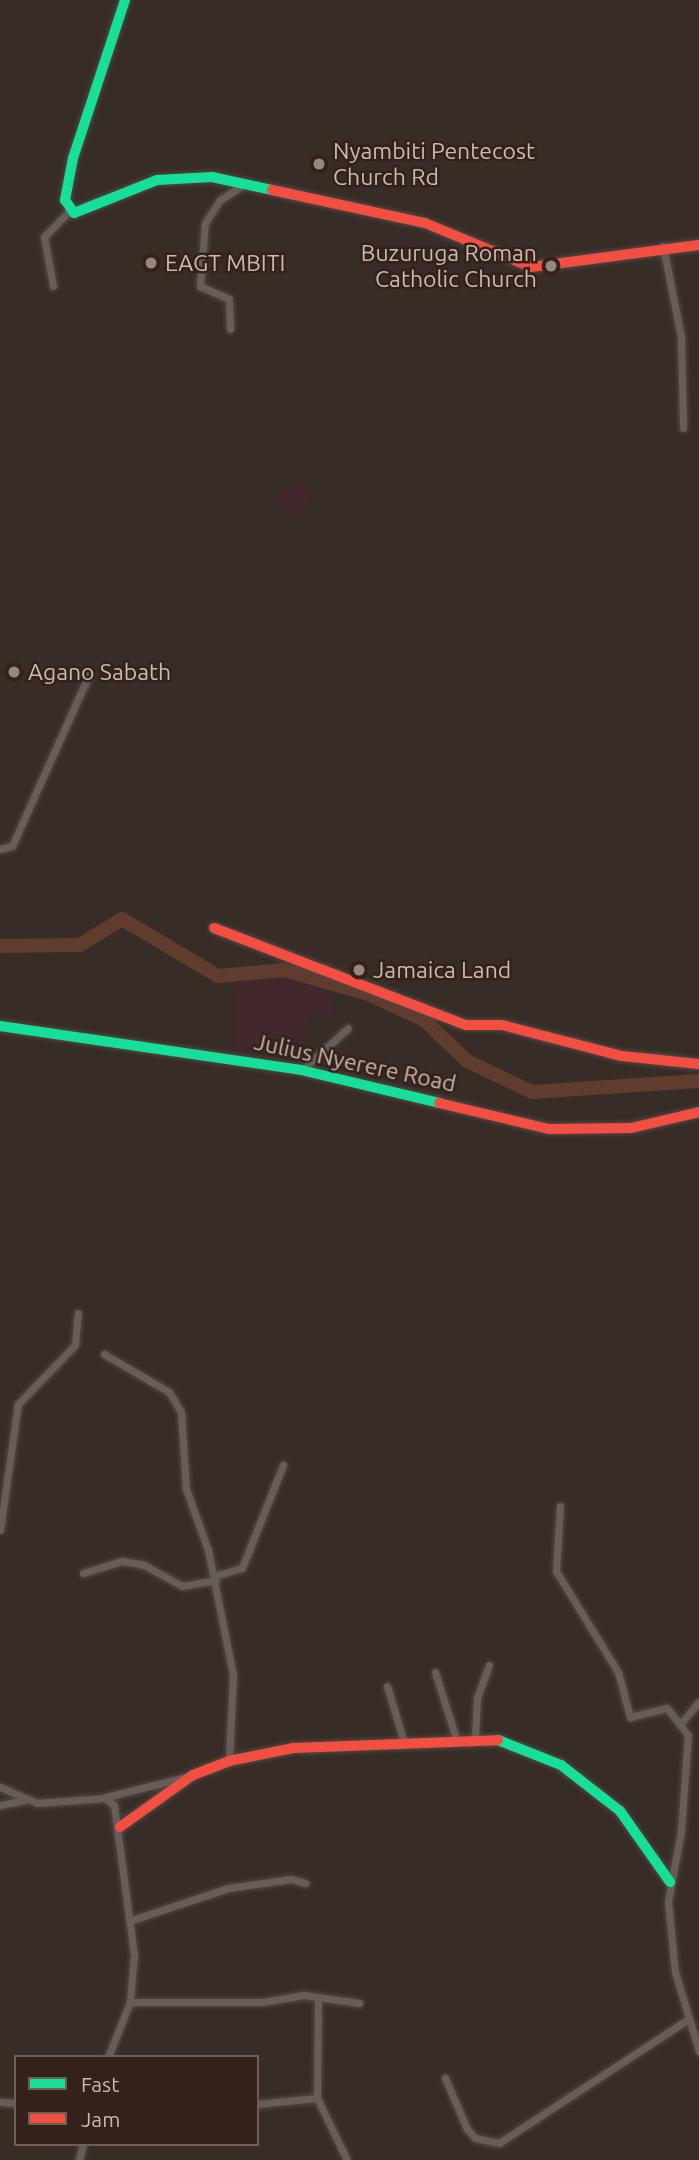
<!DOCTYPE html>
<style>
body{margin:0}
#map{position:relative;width:699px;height:2160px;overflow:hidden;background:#382c27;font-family:Ubuntu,sans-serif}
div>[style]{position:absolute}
.green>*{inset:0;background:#42272c}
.river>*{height:14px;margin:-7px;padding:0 7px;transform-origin:7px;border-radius:7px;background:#5f3c2e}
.roads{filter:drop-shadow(0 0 2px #504844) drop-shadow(0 0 2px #504844)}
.street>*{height:7px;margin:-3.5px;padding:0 3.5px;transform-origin:3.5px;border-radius:3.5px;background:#665c58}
.fast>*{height:10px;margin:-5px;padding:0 5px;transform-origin:5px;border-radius:5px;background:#16e098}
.jam>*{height:10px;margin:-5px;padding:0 5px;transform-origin:5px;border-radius:5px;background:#f24e42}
.dots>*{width:19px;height:19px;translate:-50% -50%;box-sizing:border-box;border:4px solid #33211a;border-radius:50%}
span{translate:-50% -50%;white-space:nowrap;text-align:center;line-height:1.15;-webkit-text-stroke:5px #33211a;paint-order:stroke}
.poi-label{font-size:23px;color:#cab8b1}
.left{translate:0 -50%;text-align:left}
.right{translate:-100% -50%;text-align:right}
.street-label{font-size:23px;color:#cab8b1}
.legend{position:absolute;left:14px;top:2055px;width:245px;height:91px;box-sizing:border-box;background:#33211a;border:2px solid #6f5d56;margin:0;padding:9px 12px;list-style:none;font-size:21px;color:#cab8b1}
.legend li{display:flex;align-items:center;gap:14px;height:35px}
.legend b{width:35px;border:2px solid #6f5d56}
</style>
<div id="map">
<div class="green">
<div style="clip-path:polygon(298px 480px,313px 490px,300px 518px,275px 500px)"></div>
<div style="clip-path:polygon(284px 976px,330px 993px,333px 1018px,310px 1011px,300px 1057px,233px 1049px,238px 980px)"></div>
</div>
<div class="river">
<div style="left:0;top:946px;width:80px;rotate:-0.7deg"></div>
<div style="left:80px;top:945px;width:49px;rotate:-31.8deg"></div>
<div style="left:122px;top:919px;width:112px;rotate:30.7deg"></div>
<div style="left:218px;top:976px;width:66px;rotate:-5.2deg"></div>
<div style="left:284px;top:970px;width:87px;rotate:15.9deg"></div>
<div style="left:368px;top:994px;width:62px;rotate:24.9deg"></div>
<div style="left:424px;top:1020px;width:59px;rotate:43.6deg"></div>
<div style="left:467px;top:1061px;width:72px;rotate:25.5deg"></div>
<div style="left:532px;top:1092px;width:167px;rotate:-3.8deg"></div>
</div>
<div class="roads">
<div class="street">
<div style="left:663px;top:246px;width:93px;rotate:78.8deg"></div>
<div style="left:681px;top:337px;width:91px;rotate:88.7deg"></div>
<div style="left:53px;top:286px;width:50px;rotate:-100.4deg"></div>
<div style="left:44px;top:237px;width:36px;rotate:-46deg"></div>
<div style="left:230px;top:329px;width:30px;rotate:-92deg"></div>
<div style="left:229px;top:299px;width:32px;rotate:-156deg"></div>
<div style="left:200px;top:286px;width:63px;rotate:-85.5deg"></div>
<div style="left:205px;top:223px;width:27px;rotate:-57deg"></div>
<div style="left:220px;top:200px;width:27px;rotate:-33deg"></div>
<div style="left:0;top:849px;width:12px;rotate:-14deg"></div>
<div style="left:12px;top:846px;width:188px;rotate:-65.8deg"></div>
<div style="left:302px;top:1070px;width:62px;rotate:-42.4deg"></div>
<div style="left:104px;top:1354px;width:75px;rotate:30.3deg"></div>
<div style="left:169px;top:1392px;width:23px;rotate:59deg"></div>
<div style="left:181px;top:1412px;width:77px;rotate:86.3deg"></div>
<div style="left:186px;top:1489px;width:65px;rotate:70.2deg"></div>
<div style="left:208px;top:1550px;width:127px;rotate:78.7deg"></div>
<div style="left:233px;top:1675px;width:86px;rotate:92.7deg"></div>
<div style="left:560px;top:1506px;width:65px;rotate:93.5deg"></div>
<div style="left:556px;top:1571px;width:119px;rotate:58.5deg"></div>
<div style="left:618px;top:1672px;width:47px;rotate:75.1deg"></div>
<div style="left:630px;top:1717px;width:38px;rotate:-14deg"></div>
<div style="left:667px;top:1708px;width:34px;rotate:52deg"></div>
<div style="left:688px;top:1735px;width:96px;rotate:94.2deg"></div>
<div style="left:681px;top:1831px;width:71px;rotate:100.5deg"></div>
<div style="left:668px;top:1901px;width:71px;rotate:84.4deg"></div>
<div style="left:675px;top:1972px;width:83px;rotate:73.1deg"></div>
<div style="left:0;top:1530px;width:127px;rotate:-81.9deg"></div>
<div style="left:18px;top:1404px;width:82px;rotate:-46deg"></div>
<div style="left:75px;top:1345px;width:32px;rotate:-85deg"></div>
<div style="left:83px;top:1573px;width:41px;rotate:-17.1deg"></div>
<div style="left:122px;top:1561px;width:22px;rotate:10deg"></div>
<div style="left:144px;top:1565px;width:43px;rotate:28.9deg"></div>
<div style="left:182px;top:1586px;width:34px;rotate:-10deg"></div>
<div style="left:214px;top:1576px;width:29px;rotate:-16deg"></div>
<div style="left:242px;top:1568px;width:111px;rotate:-68.3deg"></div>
<div style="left:435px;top:1672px;width:66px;rotate:72.4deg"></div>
<div style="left:387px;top:1686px;width:55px;rotate:73.2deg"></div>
<div style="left:682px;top:1722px;width:26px;rotate:-50deg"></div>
<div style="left:475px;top:1737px;width:39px;rotate:-87deg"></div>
<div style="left:477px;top:1698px;width:35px;rotate:-70deg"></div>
<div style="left:0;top:1787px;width:40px;rotate:23.4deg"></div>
<div style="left:37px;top:1803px;width:68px;rotate:-4.2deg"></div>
<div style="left:105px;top:1798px;width:11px;rotate:38deg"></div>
<div style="left:114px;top:1805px;width:150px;rotate:82.4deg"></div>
<div style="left:134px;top:1954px;width:48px;rotate:94.8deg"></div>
<div style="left:130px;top:2002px;width:59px;rotate:111.8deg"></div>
<div style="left:106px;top:1797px;width:82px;rotate:-14deg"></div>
<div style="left:0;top:1805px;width:25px;rotate:-11deg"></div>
<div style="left:132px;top:1920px;width:101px;rotate:-18.4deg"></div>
<div style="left:228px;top:1888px;width:64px;rotate:-8.1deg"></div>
<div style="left:291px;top:1879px;width:15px;rotate:16deg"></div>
<div style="left:318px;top:1998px;width:100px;rotate:90.6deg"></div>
<div style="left:317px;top:2098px;width:69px;rotate:64.2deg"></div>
<div style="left:130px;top:2002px;width:133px"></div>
<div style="left:263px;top:2002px;width:41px;rotate:-9.9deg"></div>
<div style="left:303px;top:1995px;width:57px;rotate:8.1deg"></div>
<div style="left:445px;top:2078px;width:56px;rotate:66.7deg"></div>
<div style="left:467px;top:2129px;width:12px;rotate:48deg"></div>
<div style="left:475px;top:2138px;width:25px;rotate:12deg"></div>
<div style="left:499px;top:2143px;width:225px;rotate:-33.2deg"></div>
<div style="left:0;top:2102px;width:16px;rotate:4deg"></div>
<div style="left:257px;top:2104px;width:60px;rotate:-5.7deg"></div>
<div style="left:79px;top:2160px;width:16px;rotate:-76deg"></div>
</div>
<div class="fast">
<div style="left:125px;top:0;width:166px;rotate:108.2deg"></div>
<div style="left:73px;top:158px;width:43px;rotate:100.8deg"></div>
<div style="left:65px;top:200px;width:16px;rotate:55deg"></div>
<div style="left:74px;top:213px;width:89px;rotate:-21.7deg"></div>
<div style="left:157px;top:180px;width:55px;rotate:-3.1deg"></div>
<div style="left:212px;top:177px;width:61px;rotate:12.2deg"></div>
<div style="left:0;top:1026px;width:304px;rotate:8.3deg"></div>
<div style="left:301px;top:1070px;width:142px;rotate:13.4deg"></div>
<div style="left:498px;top:1740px;width:68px;rotate:21.6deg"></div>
<div style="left:561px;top:1765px;width:75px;rotate:37.9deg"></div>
<div style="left:620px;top:1811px;width:87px;rotate:54.8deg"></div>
</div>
<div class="jam">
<div style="left:272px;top:190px;width:157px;rotate:12.2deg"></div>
<div style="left:425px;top:223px;width:115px;rotate:22.5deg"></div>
<div style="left:531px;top:267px;width:169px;rotate:-7.5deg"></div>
<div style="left:214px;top:928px;width:270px;rotate:21.1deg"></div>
<div style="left:466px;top:1025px;width:36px"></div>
<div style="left:502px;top:1025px;width:124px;rotate:14.5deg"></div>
<div style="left:622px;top:1056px;width:77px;rotate:5.9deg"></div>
<div style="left:439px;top:1103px;width:113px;rotate:13.3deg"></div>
<div style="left:549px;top:1129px;width:82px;rotate:-0.7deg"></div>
<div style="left:631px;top:1128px;width:70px;rotate:-13.2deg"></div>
<div style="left:120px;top:1827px;width:90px;rotate:-35.5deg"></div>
<div style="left:193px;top:1775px;width:39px;rotate:-21deg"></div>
<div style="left:229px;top:1761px;width:65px;rotate:-11.5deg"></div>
<div style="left:293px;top:1748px;width:205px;rotate:-2.2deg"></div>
</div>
</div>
<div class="dots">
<div style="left:319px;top:164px;background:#978781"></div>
<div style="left:151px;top:263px;background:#978781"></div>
<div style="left:551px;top:266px;background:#978781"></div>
<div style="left:14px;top:672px;background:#978781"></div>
<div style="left:359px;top:970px;background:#978781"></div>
</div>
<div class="poi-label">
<span class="left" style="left:333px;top:164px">Nyambiti Pentecost<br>Church Rd</span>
<span class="right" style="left:537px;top:266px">Buzuruga Roman<br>Catholic Church</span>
<span class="left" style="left:165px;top:263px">EAGT MBITI</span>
<span class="left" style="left:28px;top:672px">Agano Sabath</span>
<span class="left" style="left:373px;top:970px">Jamaica Land</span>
</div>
<div class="street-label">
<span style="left:355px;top:1063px;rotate:12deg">Julius Nyerere Road</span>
</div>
<ul class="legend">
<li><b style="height:9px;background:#16e098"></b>Fast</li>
<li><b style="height:9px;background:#f24e42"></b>Jam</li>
</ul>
</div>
